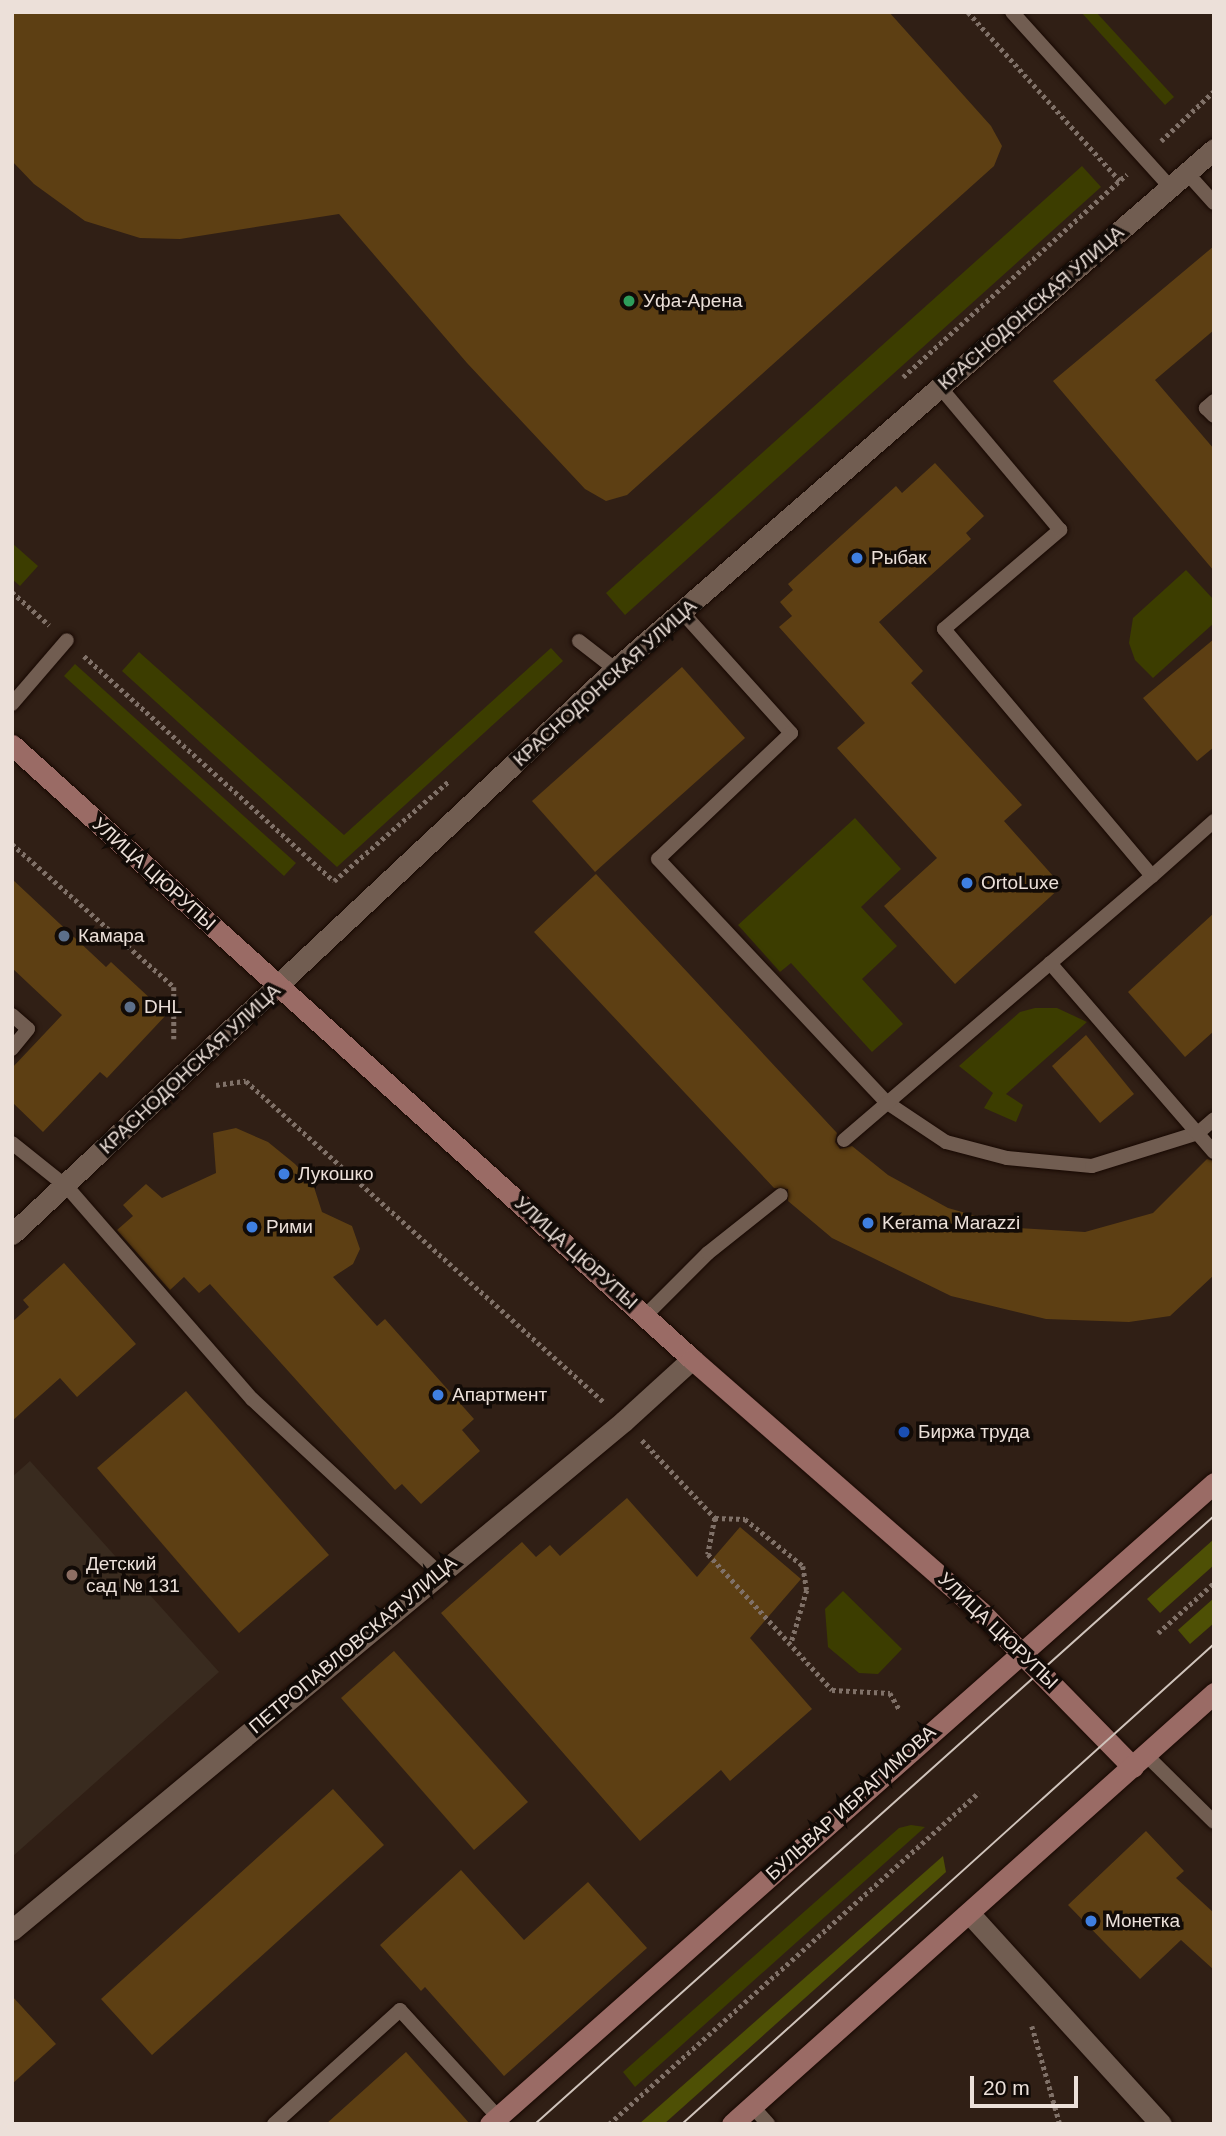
<!DOCTYPE html>
<meta charset="utf-8">
<style>
body{margin:0}
#map{position:relative;width:1226px;height:2136px;overflow:hidden;background:#301f15;font-family:Helvetica,sans-serif}
div>[style]{position:absolute}
.education>*{inset:0;background:#392b1f}
.green>*{inset:0;background:#3c3d00}
.forest>*{inset:0;background:#4e5005}
.building>*{inset:0;background:#5d3f13}
.path>*{height:4.5px;margin-top:-2.25px;transform-origin:0;background:repeating-linear-gradient(90deg,#807168 0 3.5px,transparent 0 7px)}
.roads{filter:drop-shadow(0 0 2px #170802) drop-shadow(0 0 2px #170802)}
.lane>*{height:14px;margin:-7px;padding:0 7px;transform-origin:7px;border-radius:7px;background:#715d51}
.street>*{height:21px;margin:-10.5px;padding:0 10.5px;transform-origin:10.5px;border-radius:10.5px;background:#715d51}
.secondary>*{height:21px;margin:-10.5px;padding:0 10.5px;transform-origin:10.5px;border-radius:10.5px;background:#9a6b65}
.tram>*{height:2px;margin:-1px;padding:0 1px;transform-origin:1px;border-radius:1px;background:#cfc3bb}
.dots>*{width:19px;height:19px;translate:-50% -50%;box-sizing:border-box;border:4px solid #120b07;border-radius:50%}
span{translate:-50% -50%;white-space:nowrap;text-align:center;line-height:1.15;-webkit-text-stroke:7px #120b07;paint-order:stroke}
.poi-label{font-size:19px;color:#ece0d9}
.left{translate:0 -50%;text-align:left}
.street-label{font-size:19px;color:#ece0d9}
.frame{position:absolute;inset:0;border:14px solid #ece0d9;pointer-events:none}
.scale{position:absolute;left:970px;top:2076px;width:108px;height:32px;box-sizing:border-box;border:4px solid #ece0d9;border-top:0;padding-left:9px;font-size:21px;line-height:24px;white-space:nowrap;color:#ece0d9;-webkit-text-stroke:5px #120b07;paint-order:stroke}
</style>
<div id="map">
<div class="education">
<div style="clip-path:polygon(30px 1461px,219px 1672px,12px 1857px,12px 1477px)"></div>
</div>
<div class="green">
<div style="clip-path:polygon(1081px 12px,1096px 12px,1174px 97px,1165px 105px)"></div>
<div style="clip-path:polygon(1082px 166px,1101px 187px,625px 615px,606px 593px)"></div>
<div style="clip-path:polygon(12px 543px,38px 566px,20px 586px,12px 579px)"></div>
<div style="clip-path:polygon(1186px 570px,1214px 600px,1214px 623px,1153px 678px,1135px 660px,1129px 643px,1133px 618px)"></div>
<div style="clip-path:polygon(551px 648px,563px 661px,337px 867px,122px 671px,139px 652px,344px 835px)"></div>
<div style="clip-path:polygon(75px 664px,296px 863px,284px 876px,64px 676px)"></div>
<div style="clip-path:polygon(855px 818px,901px 869px,861px 907px,897px 946px,862px 979px,903px 1024px,872px 1052px,791px 963px,780px 972px,738px 925px)"></div>
<div style="clip-path:polygon(1035px 1008px,1057px 1008px,1087px 1022px,1006px 1094px,1023px 1105px,1016px 1122px,984px 1108px,993px 1093px,959px 1066px,1020px 1012px)"></div>
<div style="clip-path:polygon(843px 1591px,902px 1649px,878px 1674px,859px 1673px,828px 1647px,825px 1609px)"></div>
<div style="clip-path:polygon(911px 1825px,925px 1827px,635px 2087px,623px 2072px,899px 1828px)"></div>
</div>
<div class="forest">
<div style="clip-path:polygon(1214px 1539px,1214px 1565px,1160px 1613px,1147px 1599px)"></div>
<div style="clip-path:polygon(1214px 1598px,1214px 1623px,1190px 1644px,1178px 1630px)"></div>
<div style="clip-path:polygon(943px 1856px,946px 1872px,664px 2124px,639px 2124px)"></div>
</div>
<div class="building">
<div style="clip-path:polygon(12px 12px,889px 12px,991px 126px,1002px 146px,994px 166px,627px 495px,606px 501px,585px 489px,467px 363px,339px 214px,180px 239px,140px 238px,85px 221px,34px 184px,12px 161px)"></div>
<div style="clip-path:polygon(1214px 246px,1214px 330px,1155px 380px,1214px 449px,1214px 571px,1053px 381px)"></div>
<div style="clip-path:polygon(935px 463px,984px 516px,966px 533px,971px 539px,879px 622px,923px 671px,911px 683px,1022px 805px,1004px 821px,1062px 886px,955px 984px,884px 906px,937px 858px,837px 748px,865px 723px,779px 627px,792px 616px,780px 602px,793px 590px,788px 584px,896px 486px,902px 493px)"></div>
<div style="clip-path:polygon(1214px 639px,1214px 747px,1197px 761px,1143px 698px)"></div>
<div style="clip-path:polygon(682px 667px,745px 738px,595px 872px,532px 801px)"></div>
<div style="clip-path:polygon(596px 874px,837px 1133px,835px 1142px,840px 1149px,852px 1146px,888px 1175px,948px 1208px,1018px 1228px,1085px 1232px,1153px 1213px,1207px 1159px,1214px 1161px,1214px 1275px,1170px 1316px,1129px 1322px,1046px 1319px,951px 1296px,832px 1238px,788px 1201px,788px 1189px,774px 1188px,534px 932px)"></div>
<div style="clip-path:polygon(12px 879px,106px 967px,111px 962px,167px 1014px,107px 1078px,100px 1072px,43px 1132px,12px 1102px,12px 1068px,62px 1015px,12px 968px)"></div>
<div style="clip-path:polygon(1214px 913px,1214px 1031px,1185px 1057px,1128px 992px)"></div>
<div style="clip-path:polygon(1086px 1035px,1134px 1094px,1100px 1123px,1052px 1066px)"></div>
<div style="clip-path:polygon(236px 1128px,268px 1142px,295px 1164px,313px 1184px,322px 1212px,352px 1226px,360px 1249px,353px 1264px,333px 1277px,377px 1326px,385px 1319px,474px 1419px,462px 1430px,480px 1451px,421px 1504px,402px 1484px,395px 1490px,210px 1284px,199px 1293px,184px 1277px,170px 1290px,117px 1230px,133px 1216px,123px 1205px,146px 1184px,162px 1198px,216px 1173px,213px 1133px)"></div>
<div style="clip-path:polygon(64px 1263px,136px 1344px,77px 1397px,60px 1378px,12px 1421px,12px 1322px,29px 1307px,23px 1300px)"></div>
<div style="clip-path:polygon(186px 1391px,329px 1555px,239px 1633px,97px 1468px)"></div>
<div style="clip-path:polygon(627px 1498px,697px 1577px,740px 1527px,801px 1579px,750px 1638px,812px 1709px,730px 1781px,721px 1770px,640px 1841px,441px 1613px,522px 1542px,536px 1557px,550px 1545px,560px 1556px)"></div>
<div style="clip-path:polygon(394px 1651px,528px 1802px,474px 1850px,341px 1698px)"></div>
<div style="clip-path:polygon(333px 1789px,384px 1845px,152px 2055px,101px 1999px)"></div>
<div style="clip-path:polygon(1146px 1831px,1184px 1871px,1176px 1878px,1214px 1913px,1214px 1970px,1181px 1940px,1140px 1979px,1068px 1905px)"></div>
<div style="clip-path:polygon(461px 1870px,524px 1940px,588px 1882px,647px 1948px,504px 2076px,425px 1987px,421px 1991px,380px 1945px)"></div>
<div style="clip-path:polygon(12px 1996px,56px 2044px,12px 2084px)"></div>
<div style="clip-path:polygon(406px 2052px,470px 2124px,326px 2124px)"></div>
</div>
<div class="path">
<div style="left:968px;top:12px;width:227px;rotate:48deg"></div>
<div style="left:1161px;top:141px;width:73px;rotate:-43.3deg"></div>
<div style="left:903px;top:377px;width:302px;rotate:-42.2deg"></div>
<div style="left:12px;top:592px;width:50px;rotate:41.7deg"></div>
<div style="left:84px;top:656px;width:336px;rotate:42deg"></div>
<div style="left:334px;top:881px;width:152px;rotate:-41deg"></div>
<div style="left:12px;top:844px;width:216px;rotate:41.4deg"></div>
<div style="left:174px;top:987px;width:52px;rotate:90deg"></div>
<div style="left:216px;top:1085px;width:30px;rotate:-8deg"></div>
<div style="left:246px;top:1081px;width:481px;rotate:41.9deg"></div>
<div style="left:642px;top:1440px;width:107px;rotate:46.9deg"></div>
<div style="left:715px;top:1518px;width:37px;rotate:101deg"></div>
<div style="left:708px;top:1554px;width:184px;rotate:47.6deg"></div>
<div style="left:832px;top:1690px;width:58px;rotate:3deg"></div>
<div style="left:890px;top:1693px;width:20px;rotate:60deg"></div>
<div style="left:715px;top:1518px;width:30px;rotate:2deg"></div>
<div style="left:745px;top:1519px;width:75px;rotate:39deg"></div>
<div style="left:803px;top:1566px;width:24px;rotate:81deg"></div>
<div style="left:807px;top:1590px;width:56px;rotate:106.5deg"></div>
<div style="left:1158px;top:1633px;width:75px;rotate:-41.8deg"></div>
<div style="left:1032px;top:2026px;width:102px;rotate:74.1deg"></div>
<div style="left:609px;top:2124px;width:497px;rotate:-41.9deg"></div>
</div>
<div class="roads">
<div class="lane">
<div style="left:1012px;top:12px;width:236px;rotate:47.9deg"></div>
<div style="left:1187px;top:173px;width:40px;rotate:48deg"></div>
<div style="left:1214px;top:401px;width:11px;rotate:139deg"></div>
<div style="left:1206px;top:408px;width:11px;rotate:45deg"></div>
<div style="left:682px;top:612px;width:163px;rotate:48deg"></div>
<div style="left:791px;top:733px;width:183px;rotate:136.5deg"></div>
<div style="left:658px;top:859px;width:333px;rotate:46.8deg"></div>
<div style="left:886px;top:1102px;width:72px;rotate:33.7deg"></div>
<div style="left:946px;top:1142px;width:63px;rotate:14.7deg"></div>
<div style="left:1007px;top:1158px;width:85px;rotate:5.4deg"></div>
<div style="left:1092px;top:1166px;width:111px;rotate:-17.3deg"></div>
<div style="left:1198px;top:1133px;width:21px;rotate:-41deg"></div>
<div style="left:579px;top:641px;width:46px;rotate:37.9deg"></div>
<div style="left:12px;top:704px;width:84px;rotate:-49.3deg"></div>
<div style="left:1152px;top:876px;width:83px;rotate:-41.6deg"></div>
<div style="left:1050px;top:963px;width:250px;rotate:49.1deg"></div>
<div style="left:12px;top:1015px;width:21px;rotate:41deg"></div>
<div style="left:28px;top:1029px;width:26px;rotate:129deg"></div>
<div style="left:844px;top:1140px;width:406px;rotate:-40.6deg"></div>
<div style="left:1152px;top:876px;width:323px;rotate:-130.1deg"></div>
<div style="left:944px;top:629px;width:153px;rotate:-40.5deg"></div>
<div style="left:1060px;top:530px;width:187px;rotate:-130deg"></div>
<div style="left:12px;top:1143px;width:70px;rotate:38.7deg"></div>
<div style="left:67px;top:1187px;width:281px;rotate:48.9deg"></div>
<div style="left:252px;top:1399px;width:255px;rotate:42.9deg"></div>
<div style="left:645px;top:1316px;width:89px;rotate:-45deg"></div>
<div style="left:708px;top:1253px;width:93px;rotate:-38.5deg"></div>
<div style="left:1146px;top:1755px;width:95px;rotate:44.6deg"></div>
<div style="left:752px;top:2106px;width:24px;rotate:48deg"></div>
<div style="left:274px;top:2124px;width:170px;rotate:-42.1deg"></div>
<div style="left:400px;top:2010px;width:145px;rotate:47.5deg"></div>
</div>
<div class="street">
<div style="left:12px;top:1234px;width:826px;rotate:-43.14deg"></div>
<div style="left:615px;top:669px;width:793px;rotate:-40.96deg"></div>
<div style="left:969px;top:1913px;width:285px;rotate:47.7deg"></div>
<div style="left:12px;top:1930px;width:796px;rotate:-39.75deg"></div>
<div style="left:624px;top:1421px;width:92px;rotate:-42.4deg"></div>
</div>
<div class="secondary">
<div style="left:12px;top:745px;width:916px;rotate:42.08deg"></div>
<div style="left:692px;top:1359px;width:384px;rotate:41.2deg"></div>
<div style="left:981px;top:1612px;width:217px;rotate:45.6deg"></div>
<div style="left:490px;top:2124px;width:967px;rotate:-41.52deg"></div>
<div style="left:732px;top:2124px;width:647px;rotate:-41.8deg"></div>
</div>
</div>
<div class="tram">
<div style="left:535px;top:2124px;width:911px;rotate:-41.84deg"></div>
<div style="left:682px;top:2124px;width:717px;rotate:-42.06deg"></div>
</div>
<div class="dots">
<div style="left:629px;top:301px;background:#2e9e5b"></div>
<div style="left:857px;top:558px;background:#3f7fe0"></div>
<div style="left:967px;top:883px;background:#3f7fe0"></div>
<div style="left:64px;top:936px;background:#5c6f8a"></div>
<div style="left:130px;top:1007px;background:#5c6f8a"></div>
<div style="left:284px;top:1174px;background:#3f7fe0"></div>
<div style="left:868px;top:1223px;background:#3f7fe0"></div>
<div style="left:252px;top:1227px;background:#3f7fe0"></div>
<div style="left:438px;top:1395px;background:#3f7fe0"></div>
<div style="left:904px;top:1432px;background:#1a4fb4"></div>
<div style="left:72px;top:1575px;background:#8d6e63"></div>
<div style="left:1091px;top:1921px;background:#3f7fe0"></div>
</div>
<div class="poi-label">
<span class="left" style="left:643px;top:301px">Уфа-Арена</span>
<span class="left" style="left:871px;top:558px">Рыбак</span>
<span class="left" style="left:981px;top:883px">OrtoLuxe</span>
<span class="left" style="left:78px;top:936px">Камара</span>
<span class="left" style="left:144px;top:1007px">DHL</span>
<span class="left" style="left:298px;top:1174px">Лукошко</span>
<span class="left" style="left:882px;top:1223px">Kerama Marazzi</span>
<span class="left" style="left:266px;top:1227px">Рими</span>
<span class="left" style="left:452px;top:1395px">Апартмент</span>
<span class="left" style="left:918px;top:1432px">Биржа труда</span>
<span class="left" style="left:86px;top:1575px">Детский<br>сад № 131</span>
<span class="left" style="left:1105px;top:1921px">Монетка</span>
</div>
<div class="street-label">
<span style="left:1031px;top:308px;rotate:-41deg">КРАСНОДОНСКАЯ УЛИЦА</span>
<span style="left:605px;top:683px;rotate:-42deg">КРАСНОДОНСКАЯ УЛИЦА</span>
<span style="left:154px;top:874px;rotate:42deg">УЛИЦА ЦЮРУПЫ</span>
<span style="left:190px;top:1069px;rotate:-43deg">КРАСНОДОНСКАЯ УЛИЦА</span>
<span style="left:576px;top:1253px;rotate:42deg">УЛИЦА ЦЮРУПЫ</span>
<span style="left:998px;top:1631px;rotate:44deg">УЛИЦА ЦЮРУПЫ</span>
<span style="left:353px;top:1645px;rotate:-40deg">ПЕТРОПАВЛОВСКАЯ УЛИЦА</span>
<span style="left:851px;top:1803px;rotate:-42deg">БУЛЬВАР ИБРАГИМОВА</span>
</div>
<div class="frame"></div>
<div class="scale">20 m</div>
</div>
